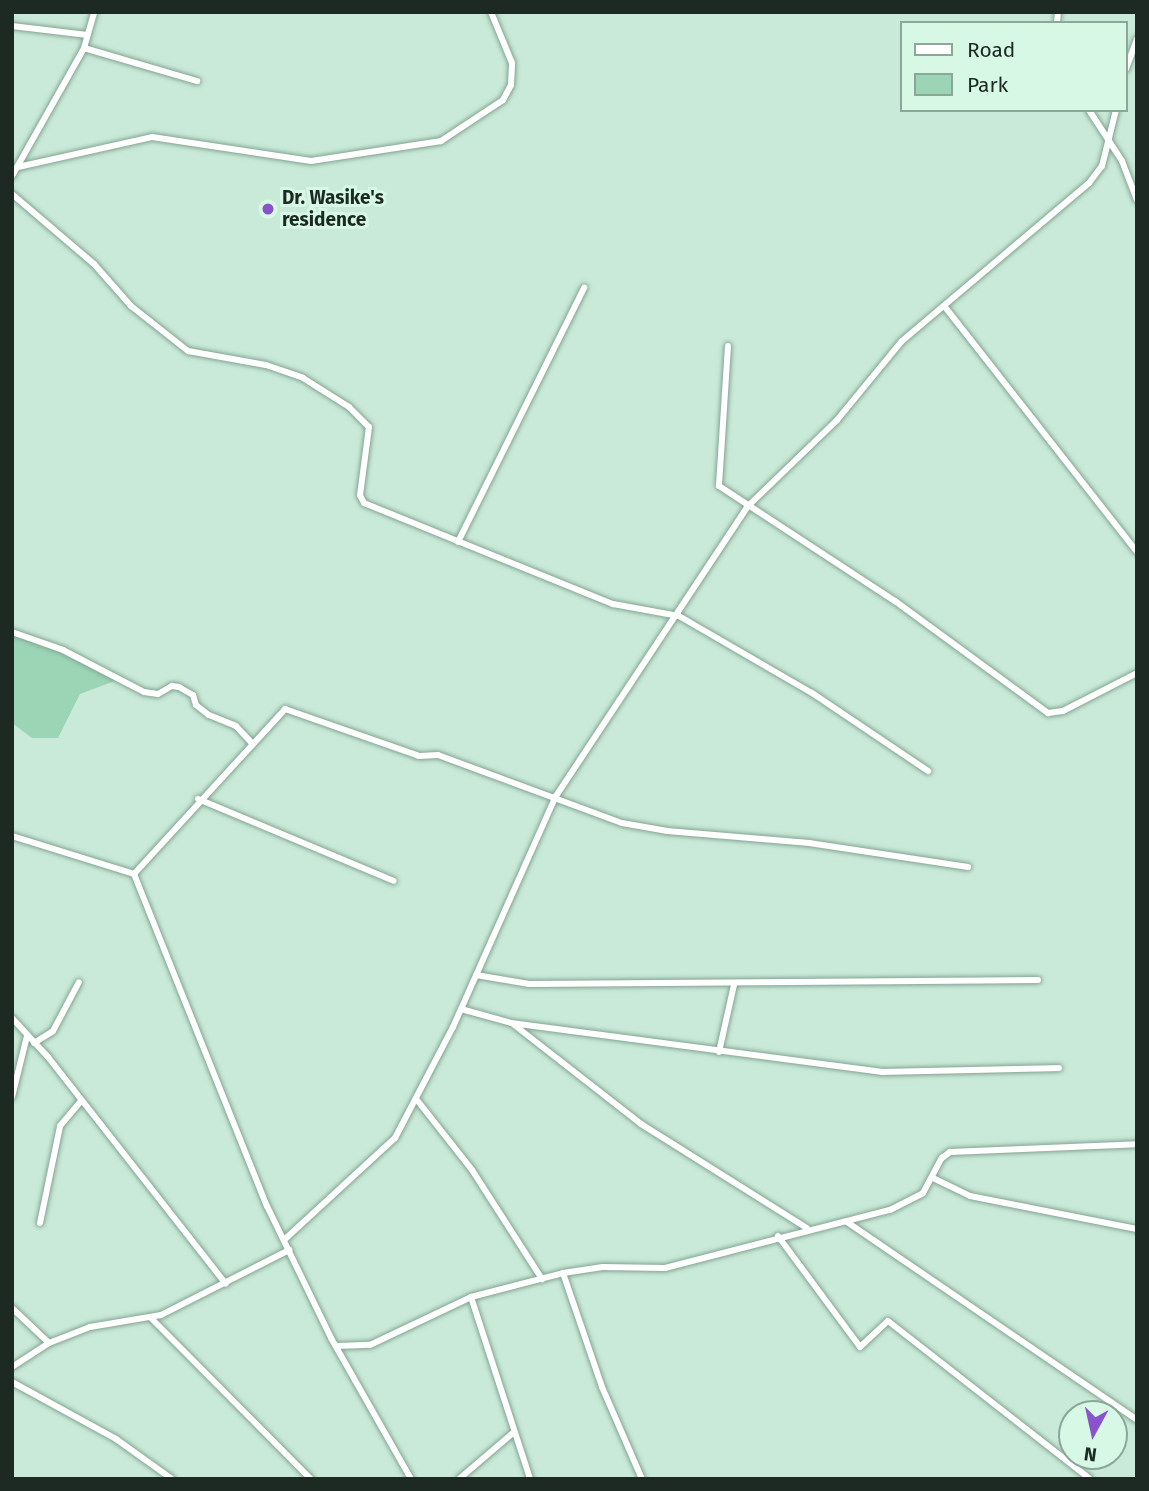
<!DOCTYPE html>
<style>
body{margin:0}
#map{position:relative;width:1149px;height:1491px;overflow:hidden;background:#c9ead8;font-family:"Fira Sans",sans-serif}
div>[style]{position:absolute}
.green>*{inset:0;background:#9bd5b6}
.roads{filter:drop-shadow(0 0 2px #85a493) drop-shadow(0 0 2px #85a493)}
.minor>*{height:6px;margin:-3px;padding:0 3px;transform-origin:3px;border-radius:3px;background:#fff}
.dots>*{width:19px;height:19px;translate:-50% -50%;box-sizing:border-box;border:4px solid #d6f8e5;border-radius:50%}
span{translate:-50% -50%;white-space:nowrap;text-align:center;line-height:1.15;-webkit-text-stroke:6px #d6f8e5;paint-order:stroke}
.poi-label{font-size:19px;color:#1d2a23;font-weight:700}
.left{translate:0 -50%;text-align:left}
.frame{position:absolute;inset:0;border:14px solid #1d2a23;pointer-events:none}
.legend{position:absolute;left:900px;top:21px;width:228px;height:91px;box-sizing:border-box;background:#d6f8e5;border:2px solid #8ca697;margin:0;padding:9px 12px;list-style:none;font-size:21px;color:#1d2a23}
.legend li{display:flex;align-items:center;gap:14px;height:35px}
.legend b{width:35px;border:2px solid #8ca697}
.north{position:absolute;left:1058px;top:1400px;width:70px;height:70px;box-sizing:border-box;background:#d6f8e5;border:2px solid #8ca697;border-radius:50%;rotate:188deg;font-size:19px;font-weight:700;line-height:28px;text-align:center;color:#1d2a23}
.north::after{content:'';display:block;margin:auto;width:24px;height:32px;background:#8853cb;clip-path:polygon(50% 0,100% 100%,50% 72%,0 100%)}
</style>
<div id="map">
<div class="green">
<div style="clip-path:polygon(12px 634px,26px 638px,120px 679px,80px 694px,58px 738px,32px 738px,12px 723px)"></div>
</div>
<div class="roads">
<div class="minor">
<div style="left:1057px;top:23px;width:11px;rotate:-85deg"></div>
<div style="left:12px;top:26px;width:76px;rotate:6.8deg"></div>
<div style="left:84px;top:48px;width:118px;rotate:16.3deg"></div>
<div style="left:1126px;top:69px;width:32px;rotate:-70deg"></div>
<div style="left:1089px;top:110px;width:61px;rotate:57.1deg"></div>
<div style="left:1122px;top:161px;width:42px;rotate:69deg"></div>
<div style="left:18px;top:167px;width:137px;rotate:-12.6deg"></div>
<div style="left:152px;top:137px;width:161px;rotate:8.6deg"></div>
<div style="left:311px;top:161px;width:132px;rotate:-8.7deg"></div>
<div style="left:441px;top:141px;width:74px;rotate:-33.5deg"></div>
<div style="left:503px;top:100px;width:17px;rotate:-62deg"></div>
<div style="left:511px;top:85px;width:22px;rotate:-87deg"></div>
<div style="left:512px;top:63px;width:55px;rotate:-112.4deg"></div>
<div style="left:12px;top:176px;width:147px;rotate:-60.6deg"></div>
<div style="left:84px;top:48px;width:37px;rotate:-74deg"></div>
<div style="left:12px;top:194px;width:108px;rotate:40.5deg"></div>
<div style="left:94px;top:264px;width:56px;rotate:48.6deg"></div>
<div style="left:131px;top:306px;width:73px;rotate:38.3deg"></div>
<div style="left:188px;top:351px;width:79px;rotate:10.2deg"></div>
<div style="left:266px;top:365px;width:39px;rotate:19deg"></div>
<div style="left:303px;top:378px;width:54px;rotate:32.2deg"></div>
<div style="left:349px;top:407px;width:28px;rotate:45deg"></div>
<div style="left:369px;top:427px;width:69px;rotate:97.5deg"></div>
<div style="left:360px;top:495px;width:9px;rotate:63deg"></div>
<div style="left:364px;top:503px;width:269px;rotate:22.1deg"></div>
<div style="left:613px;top:604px;width:67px;rotate:10.3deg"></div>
<div style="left:679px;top:616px;width:154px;rotate:30.1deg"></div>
<div style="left:812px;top:693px;width:140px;rotate:33.9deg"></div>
<div style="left:945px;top:307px;width:311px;rotate:51.9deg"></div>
<div style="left:728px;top:346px;width:140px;rotate:93.7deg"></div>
<div style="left:719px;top:486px;width:210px;rotate:33.2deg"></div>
<div style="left:895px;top:601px;width:190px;rotate:36.2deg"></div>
<div style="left:1048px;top:713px;width:15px;rotate:-8deg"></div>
<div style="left:1063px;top:711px;width:83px;rotate:-27.2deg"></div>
<div style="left:458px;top:542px;width:284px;rotate:-63.6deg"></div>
<div style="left:12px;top:632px;width:54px;rotate:19.4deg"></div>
<div style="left:63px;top:650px;width:91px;rotate:27.4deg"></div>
<div style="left:144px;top:692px;width:14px;rotate:8deg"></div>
<div style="left:158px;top:694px;width:16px;rotate:-30deg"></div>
<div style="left:172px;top:686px;width:7px;rotate:8deg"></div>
<div style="left:179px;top:687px;width:16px;rotate:30deg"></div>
<div style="left:193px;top:695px;width:10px;rotate:73deg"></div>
<div style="left:196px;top:705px;width:16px;rotate:38deg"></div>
<div style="left:209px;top:715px;width:29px;rotate:22deg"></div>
<div style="left:236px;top:726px;width:22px;rotate:47deg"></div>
<div style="left:198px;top:799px;width:212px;rotate:22.7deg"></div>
<div style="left:12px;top:836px;width:128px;rotate:17.3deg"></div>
<div style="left:134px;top:874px;width:358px;rotate:68.2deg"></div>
<div style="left:267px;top:1206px;width:147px;rotate:64.1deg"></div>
<div style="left:331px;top:1338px;width:162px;rotate:60.4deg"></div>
<div style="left:134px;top:874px;width:224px;rotate:-47.5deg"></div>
<div style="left:285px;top:709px;width:142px;rotate:19.3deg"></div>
<div style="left:419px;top:756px;width:19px;rotate:-3deg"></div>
<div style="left:438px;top:755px;width:196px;rotate:20.3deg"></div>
<div style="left:622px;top:823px;width:46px;rotate:10.1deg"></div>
<div style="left:667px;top:831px;width:143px;rotate:4.8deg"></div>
<div style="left:809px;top:843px;width:161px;rotate:8.6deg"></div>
<div style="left:476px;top:975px;width:54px;rotate:9.6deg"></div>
<div style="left:529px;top:984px;width:509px;rotate:-0.45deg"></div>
<div style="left:461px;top:1009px;width:52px;rotate:15.6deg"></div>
<div style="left:511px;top:1023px;width:375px;rotate:7.5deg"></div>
<div style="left:883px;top:1072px;width:176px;rotate:-1.3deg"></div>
<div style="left:12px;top:1018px;width:53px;rotate:47.3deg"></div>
<div style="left:48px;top:1057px;width:288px;rotate:51.9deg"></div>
<div style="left:513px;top:1024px;width:162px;rotate:38deg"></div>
<div style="left:641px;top:1124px;width:196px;rotate:32.1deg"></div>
<div style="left:34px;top:1043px;width:22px;rotate:-32deg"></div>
<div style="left:53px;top:1031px;width:55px;rotate:-62deg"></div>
<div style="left:719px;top:1052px;width:69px;rotate:-77.4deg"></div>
<div style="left:12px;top:1097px;width:63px;rotate:-76.2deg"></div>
<div style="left:417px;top:1100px;width:89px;rotate:51.8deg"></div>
<div style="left:472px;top:1170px;width:130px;rotate:57.3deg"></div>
<div style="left:933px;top:1178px;width:41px;rotate:25.9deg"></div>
<div style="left:970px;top:1196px;width:170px;rotate:11.2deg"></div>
<div style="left:847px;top:1222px;width:351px;rotate:34.3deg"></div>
<div style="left:40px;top:1223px;width:99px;rotate:-78.3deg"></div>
<div style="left:60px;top:1126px;width:33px;rotate:-50deg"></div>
<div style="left:778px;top:1236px;width:138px;rotate:53.5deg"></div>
<div style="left:860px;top:1347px;width:38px;rotate:-43deg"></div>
<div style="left:888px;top:1321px;width:256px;rotate:38deg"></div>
<div style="left:284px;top:1240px;width:151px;rotate:-42.6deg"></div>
<div style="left:395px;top:1138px;width:125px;rotate:-62.4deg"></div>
<div style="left:453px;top:1027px;width:253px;rotate:-66deg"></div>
<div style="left:556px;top:796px;width:346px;rotate:-56.5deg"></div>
<div style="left:747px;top:507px;width:125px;rotate:-44deg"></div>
<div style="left:837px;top:420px;width:102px;rotate:-50.6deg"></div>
<div style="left:902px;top:341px;width:245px;rotate:-40.2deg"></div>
<div style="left:1089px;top:183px;width:21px;rotate:-53deg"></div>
<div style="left:1102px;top:166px;width:58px;rotate:-76deg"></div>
<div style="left:563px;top:1273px;width:120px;rotate:71.1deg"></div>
<div style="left:602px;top:1387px;width:100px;rotate:66.5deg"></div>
<div style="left:471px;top:1297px;width:191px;rotate:72deg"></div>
<div style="left:12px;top:1308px;width:51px;rotate:43.4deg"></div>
<div style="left:151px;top:1318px;width:227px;rotate:45.2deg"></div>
<div style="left:336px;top:1346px;width:34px;rotate:-2deg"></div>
<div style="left:370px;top:1345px;width:112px;rotate:-25.4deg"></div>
<div style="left:471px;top:1297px;width:95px;rotate:-14.6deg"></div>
<div style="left:563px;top:1273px;width:40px;rotate:-8.5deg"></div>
<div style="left:603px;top:1267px;width:62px;rotate:0.9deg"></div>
<div style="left:665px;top:1268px;width:232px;rotate:-14.5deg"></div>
<div style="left:890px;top:1210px;width:37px;rotate:-27deg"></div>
<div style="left:923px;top:1193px;width:40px;rotate:-62deg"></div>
<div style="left:942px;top:1158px;width:10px;rotate:-37deg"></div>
<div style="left:950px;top:1152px;width:187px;rotate:-2.4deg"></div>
<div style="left:12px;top:1367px;width:44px;rotate:-33deg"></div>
<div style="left:49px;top:1343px;width:44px;rotate:-21.3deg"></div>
<div style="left:90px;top:1327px;width:72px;rotate:-9.6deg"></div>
<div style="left:161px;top:1315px;width:144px;rotate:-26.9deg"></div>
<div style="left:12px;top:1382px;width:119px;rotate:28.7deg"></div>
<div style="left:116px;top:1439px;width:69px;rotate:35.5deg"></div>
<div style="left:459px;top:1479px;width:72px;rotate:-40.5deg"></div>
</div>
</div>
<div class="dots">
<div style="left:268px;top:209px;background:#8853cb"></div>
</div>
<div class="poi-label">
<span class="left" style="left:282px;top:209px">Dr. Wasike's<br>residence</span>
</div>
<div class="frame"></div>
<ul class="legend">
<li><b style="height:9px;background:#fff"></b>Road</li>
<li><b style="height:19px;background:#9bd5b6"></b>Park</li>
</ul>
<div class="north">N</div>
</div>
